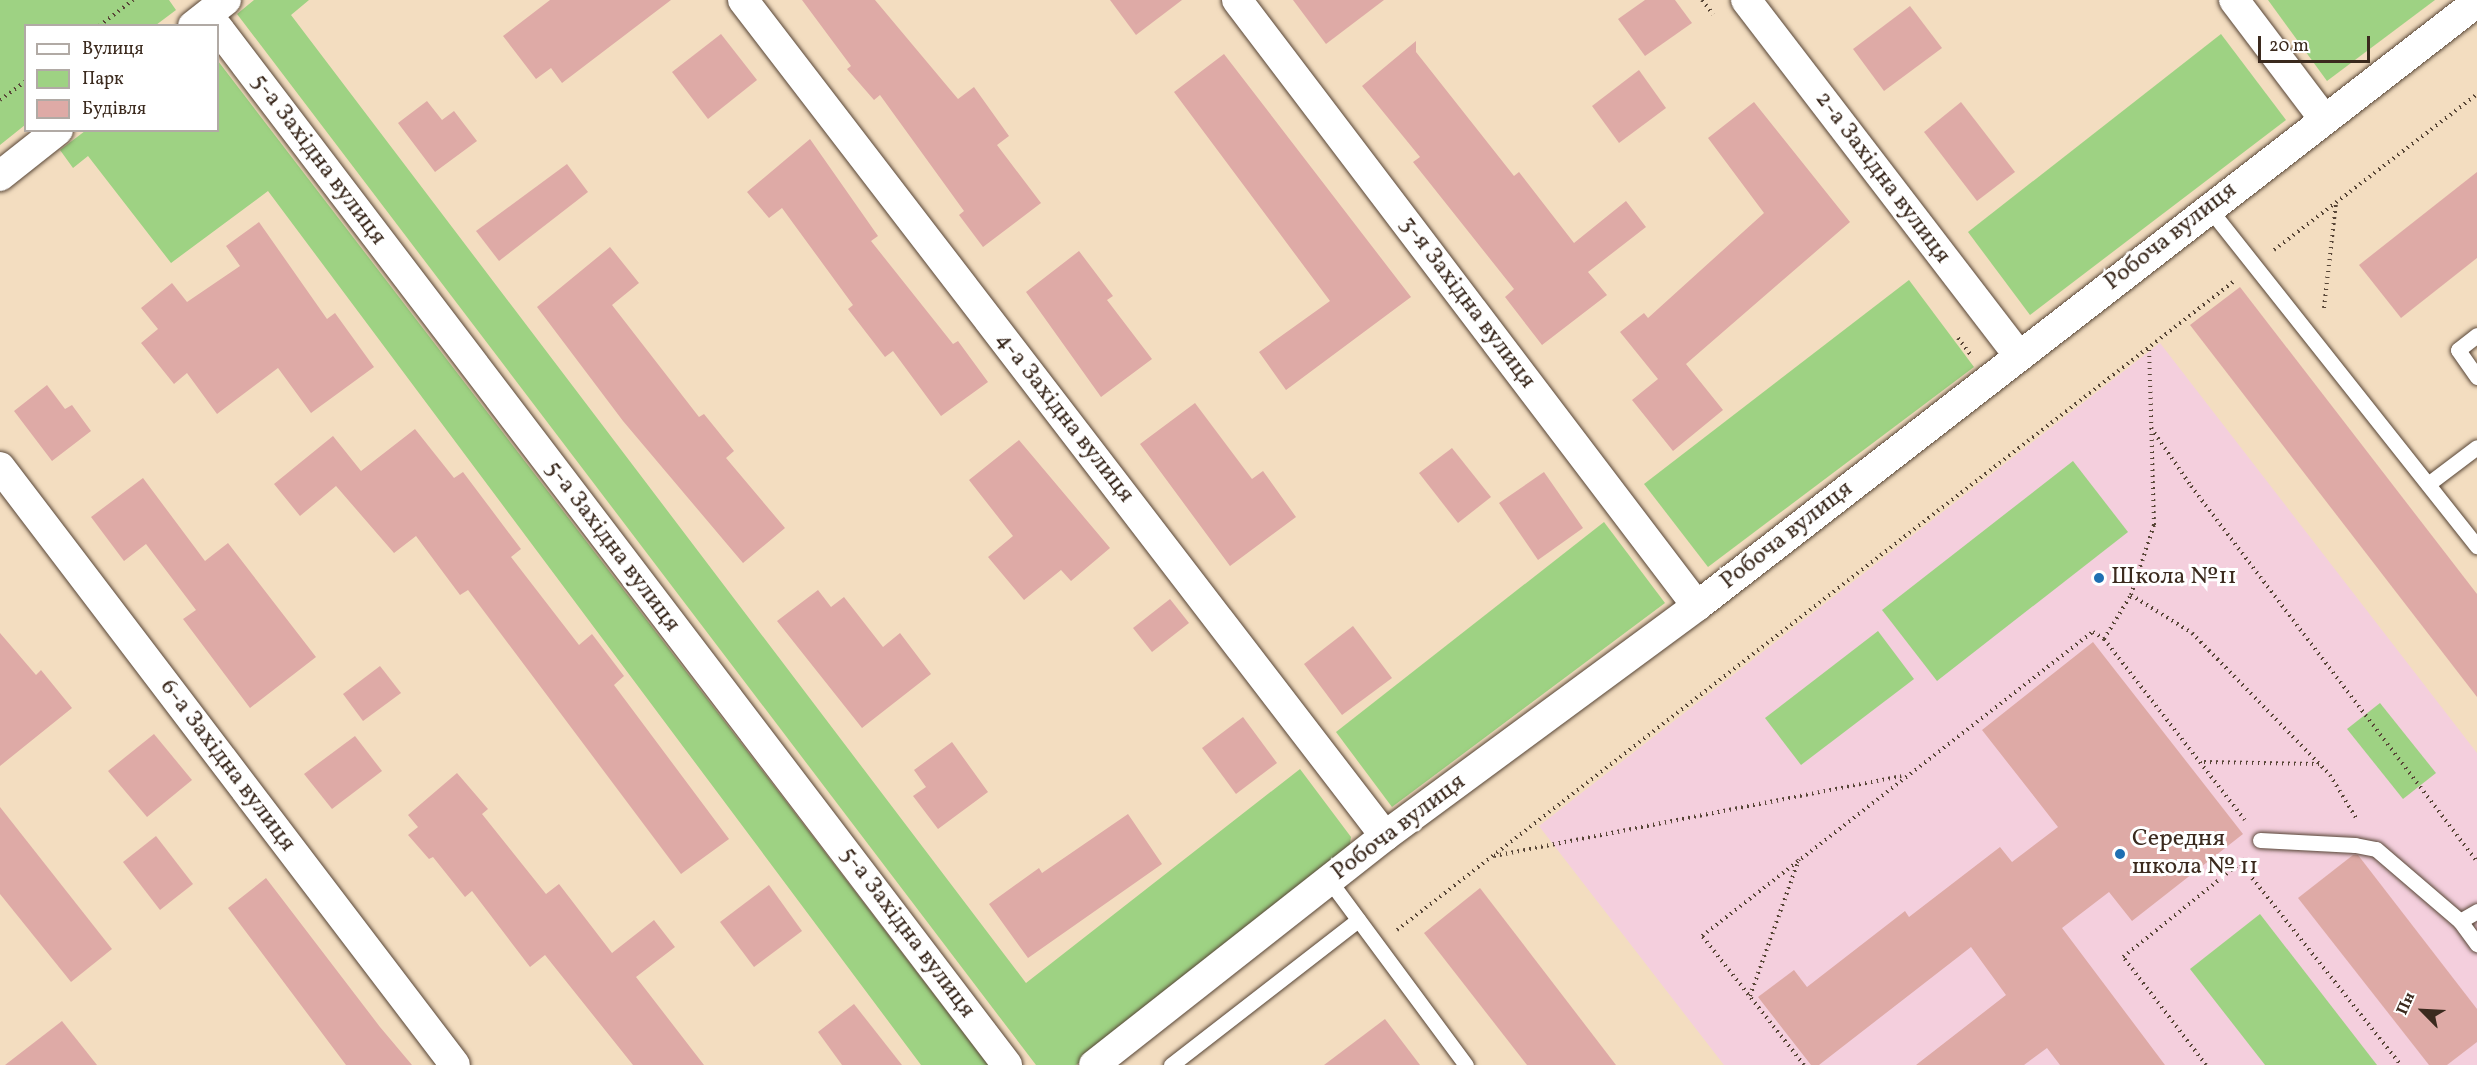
<!DOCTYPE html>
<meta charset="utf-8">
<style>
body{margin:0}
#map{position:relative;width:2477px;height:1065px;overflow:hidden;background:#f3ddc0;font-family:Vollkorn,serif}
div>[style]{position:absolute}
.built>*{inset:0;background:#f4cfdd}
.green>*{inset:0;background:#9ed283}
.building>*{inset:0;background:#deaaa6}
.path>*{height:4px;margin-top:-2px;transform-origin:0;background:repeating-linear-gradient(90deg,#574536 0 1.5px,transparent 0 6px)}
.roads{filter:drop-shadow(0 0 2px #574536) drop-shadow(0 0 2px #574536)}
.service>*{height:15px;margin:-7.5px;padding:0 7.5px;transform-origin:7.5px;border-radius:7.5px;background:#fff}
.minor>*{height:30px;margin:-15px;padding:0 15px;transform-origin:15px;border-radius:15px;background:#fff}
.dots>*{width:16px;height:16px;translate:-50% -50%;box-sizing:border-box;border:3px solid #fff;border-radius:50%}
span{translate:-50% -50%;white-space:nowrap;text-align:center;line-height:1.15;-webkit-text-stroke:6px #fff;paint-order:stroke}
.street-label{font-size:24px;color:#3b2a1e}
.poi-label{font-size:24px;color:#3b2a1e}
.left{translate:0 -50%;text-align:left}
.legend{position:absolute;left:24px;top:24px;width:195px;height:108px;box-sizing:border-box;background:#fff;border:2px solid #b1aaa5;margin:0;padding:8px 10px;list-style:none;font-size:18px;color:#3b2a1e}
.legend li{display:flex;align-items:center;gap:12px;height:30px}
.legend b{width:30px;border:2px solid #b1aaa5}
.north{position:absolute;left:2393px;top:981px;width:60px;height:60px;-webkit-text-stroke:4px #fff;paint-order:stroke;rotate:294deg;font-size:16px;font-weight:700;line-height:24px;text-align:center;color:#3b2a1e}
.north::after{content:'';display:block;margin:auto;width:21px;height:27px;background:#3b2a1e;clip-path:polygon(50% 0,100% 100%,50% 72%,0 100%)}
.scale{position:absolute;left:2258px;top:36px;width:112px;height:27px;box-sizing:border-box;border:3px solid #3b2a1e;border-top:0;padding-left:8px;font-size:18px;line-height:21px;white-space:nowrap;color:#3b2a1e;-webkit-text-stroke:4px #fff;paint-order:stroke}
</style>
<div id="map">
<div class="built">
<div style="clip-path:polygon(2160px 343px,2477px 753px,2477px 1065px,1724px 1065px,1539px 826px)"></div>
</div>
<div class="green">
<div style="clip-path:polygon(0 0,169px 0,176px 10px,156px 25px,26px 26px,25px 125px,0 145px)"></div>
<div style="clip-path:polygon(254px 0,309px 0,291px 15px,1026px 983px,1300px 769px,1351px 837px,1348px 855px,1076px 1065px,1036px 1065px,237px 14px)"></div>
<div style="clip-path:polygon(2268px 0,2435px 0,2327px 81px)"></div>
<div style="clip-path:polygon(2221px 34px,2286px 120px,2030px 315px,1968px 232px)"></div>
<div style="clip-path:polygon(218px 61px,988px 1065px,921px 1065px,268px 191px,171px 263px,88px 156px,73px 168px,60px 150px,85px 131px,218px 130px)"></div>
<div style="clip-path:polygon(1909px 280px,1974px 367px,1708px 567px,1644px 484px)"></div>
<div style="clip-path:polygon(2073px 461px,2128px 532px,1937px 681px,1882px 610px)"></div>
<div style="clip-path:polygon(1604px 522px,1665px 603px,1392px 807px,1336px 732px)"></div>
<div style="clip-path:polygon(1878px 631px,1914px 679px,1801px 765px,1765px 718px)"></div>
<div style="clip-path:polygon(2380px 703px,2436px 773px,2403px 799px,2347px 729px)"></div>
<div style="clip-path:polygon(2260px 914px,2377px 1065px,2265px 1065px,2190px 969px)"></div>
</div>
<div class="building">
<div style="clip-path:polygon(550px 0,671px 0,562px 83px,551px 68px,536px 79px,503px 36px)"></div>
<div style="clip-path:polygon(802px 0,875px 0,958px 99px,974px 87px,1009px 136px,997px 145px,1041px 203px,983px 247px,959px 215px,964px 211px,880px 95px,874px 100px,847px 69px,851px 66px)"></div>
<div style="clip-path:polygon(1110px 0,1182px 0,1136px 35px)"></div>
<div style="clip-path:polygon(1293px 0,1384px 0,1326px 44px)"></div>
<div style="clip-path:polygon(1645px 0,1675px 0,1692px 23px,1645px 56px,1618px 19px)"></div>
<div style="clip-path:polygon(1910px 6px,1942px 48px,1884px 91px,1853px 49px)"></div>
<div style="clip-path:polygon(721px 34px,757px 80px,708px 119px,672px 72px)"></div>
<div style="clip-path:polygon(1416px 41px,1416px 52px,1514px 176px,1519px 172px,1574px 243px,1626px 201px,1646px 227px,1588px 272px,1607px 295px,1542px 345px,1505px 297px,1514px 289px,1413px 162px,1420px 157px,1362px 86px)"></div>
<div style="clip-path:polygon(1224px 54px,1411px 297px,1286px 390px,1259px 352px,1330px 301px,1174px 92px)"></div>
<div style="clip-path:polygon(1639px 70px,1666px 108px,1619px 143px,1592px 106px)"></div>
<div style="clip-path:polygon(427px 101px,442px 120px,454px 111px,477px 141px,435px 172px,398px 123px)"></div>
<div style="clip-path:polygon(1754px 102px,1850px 222px,1686px 364px,1723px 410px,1673px 451px,1632px 400px,1658px 379px,1620px 332px,1644px 313px,1648px 318px,1764px 213px,1708px 138px)"></div>
<div style="clip-path:polygon(1961px 102px,2015px 172px,1977px 201px,1924px 132px)"></div>
<div style="clip-path:polygon(810px 139px,878px 236px,871px 241px,953px 344px,958px 341px,988px 382px,941px 416px,893px 351px,885px 357px,848px 309px,853px 305px,782px 208px,769px 218px,747px 192px)"></div>
<div style="clip-path:polygon(567px 164px,588px 192px,499px 261px,476px 231px)"></div>
<div style="clip-path:polygon(2477px 172px,2477px 258px,2401px 318px,2359px 265px)"></div>
<div style="clip-path:polygon(259px 222px,327px 319px,335px 313px,374px 367px,311px 413px,278px 368px,217px 414px,187px 373px,174px 384px,141px 343px,158px 329px,141px 308px,172px 283px,187px 302px,240px 266px,226px 246px)"></div>
<div style="clip-path:polygon(610px 247px,639px 283px,612px 305px,699px 417px,704px 414px,734px 451px,726px 458px,785px 528px,743px 563px,623px 421px,537px 307px)"></div>
<div style="clip-path:polygon(1079px 251px,1113px 296px,1107px 300px,1152px 359px,1101px 397px,1026px 292px)"></div>
<div style="clip-path:polygon(2240px 287px,2477px 594px,2477px 697px,2190px 325px)"></div>
<div style="clip-path:polygon(47px 385px,65px 409px,72px 405px,91px 431px,52px 461px,14px 411px)"></div>
<div style="clip-path:polygon(1195px 403px,1252px 479px,1263px 471px,1296px 517px,1230px 566px,1140px 444px)"></div>
<div style="clip-path:polygon(415px 429px,454px 478px,463px 472px,521px 549px,511px 557px,579px 645px,592px 634px,624px 676px,614px 685px,729px 839px,681px 874px,468px 590px,460px 595px,416px 536px,394px 553px,336px 486px,300px 516px,274px 484px,333px 436px,361px 471px)"></div>
<div style="clip-path:polygon(1019px 440px,1110px 548px,1071px 581px,1061px 570px,1024px 600px,988px 557px,1013px 536px,969px 480px)"></div>
<div style="clip-path:polygon(1452px 448px,1491px 497px,1458px 523px,1419px 473px)"></div>
<div style="clip-path:polygon(1544px 472px,1583px 528px,1538px 560px,1499px 503px)"></div>
<div style="clip-path:polygon(143px 478px,205px 561px,228px 543px,316px 657px,250px 708px,183px 619px,196px 610px,146px 544px,124px 561px,91px 517px)"></div>
<div style="clip-path:polygon(818px 590px,831px 607px,844px 597px,883px 647px,900px 633px,931px 674px,862px 728px,777px 621px)"></div>
<div style="clip-path:polygon(1170px 599px,1189px 623px,1152px 652px,1133px 628px)"></div>
<div style="clip-path:polygon(1353px 626px,1392px 678px,1342px 715px,1304px 664px)"></div>
<div style="clip-path:polygon(0 633px,36px 675px,41px 670px,72px 708px,0 766px)"></div>
<div style="clip-path:polygon(2093px 642px,2243px 834px,2132px 921px,2109px 892px,2062px 928px,2165px 1065px,2060px 1065px,2047px 1048px,2024px 1065px,1916px 1065px,2006px 995px,1971px 947px,1819px 1065px,1811px 1065px,1758px 997px,1794px 970px,1807px 987px,1905px 911px,1909px 917px,2000px 847px,2012px 862px,2058px 827px,1982px 730px)"></div>
<div style="clip-path:polygon(380px 666px,401px 693px,363px 721px,343px 694px)"></div>
<div style="clip-path:polygon(1243px 717px,1277px 763px,1236px 794px,1202px 748px)"></div>
<div style="clip-path:polygon(154px 734px,192px 780px,147px 817px,108px 771px)"></div>
<div style="clip-path:polygon(355px 736px,382px 771px,332px 809px,304px 774px)"></div>
<div style="clip-path:polygon(952px 742px,988px 792px,938px 829px,913px 796px,926px 787px,914px 770px)"></div>
<div style="clip-path:polygon(457px 773px,488px 809px,482px 814px,546px 894px,559px 884px,612px 953px,654px 920px,675px 947px,636px 977px,704px 1065px,633px 1065px,545px 955px,530px 967px,472px 891px,465px 897px,433px 857px,429px 859px,408px 835px,418px 827px,408px 815px)"></div>
<div style="clip-path:polygon(0 807px,112px 949px,71px 982px,0 894px)"></div>
<div style="clip-path:polygon(1128px 814px,1162px 864px,1028px 958px,989px 904px,1039px 868px,1042px 873px)"></div>
<div style="clip-path:polygon(156px 836px,193px 884px,160px 910px,123px 862px)"></div>
<div style="clip-path:polygon(2353px 855px,2358px 855px,2477px 1009px,2477px 1042px,2447px 1065px,2429px 1065px,2298px 898px)"></div>
<div style="clip-path:polygon(266px 878px,380px 1027px,412px 1065px,346px 1065px,228px 908px)"></div>
<div style="clip-path:polygon(769px 885px,802px 931px,754px 967px,720px 922px)"></div>
<div style="clip-path:polygon(1480px 888px,1616px 1065px,1527px 1065px,1424px 933px)"></div>
<div style="clip-path:polygon(854px 1004px,902px 1065px,842px 1065px,818px 1032px)"></div>
<div style="clip-path:polygon(1385px 1019px,1420px 1065px,1324px 1065px)"></div>
<div style="clip-path:polygon(62px 1021px,97px 1065px,5px 1065px)"></div>
</div>
<div class="path">
<div style="left:1702px;top:0;width:18px;rotate:52deg"></div>
<div style="left:99px;top:26px;width:43px;rotate:-37.4deg"></div>
<div style="left:0;top:100px;width:32px;rotate:-36deg"></div>
<div style="left:2274px;top:250px;width:256px;rotate:-37.5deg"></div>
<div style="left:2324px;top:308px;width:107px;rotate:-83.5deg"></div>
<div style="left:1958px;top:338px;width:20px;rotate:53deg"></div>
<div style="left:2151px;top:428px;width:70px;rotate:55.4deg"></div>
<div style="left:2191px;top:486px;width:472px;rotate:52.7deg"></div>
<div style="left:2131px;top:595px;width:72px;rotate:31.9deg"></div>
<div style="left:2192px;top:633px;width:198px;rotate:45.8deg"></div>
<div style="left:2330px;top:775px;width:50px;rotate:58.8deg"></div>
<div style="left:2104px;top:639px;width:52px;rotate:-58.5deg"></div>
<div style="left:2131px;top:595px;width:74px;rotate:-71.8deg"></div>
<div style="left:2154px;top:525px;width:177px;rotate:-91.6deg"></div>
<div style="left:2204px;top:762px;width:115px;rotate:1deg"></div>
<div style="left:1494px;top:856px;width:415px;rotate:-11.1deg"></div>
<div style="left:2241px;top:864px;width:257px;rotate:51.5deg"></div>
<div style="left:1397px;top:930px;width:1058px;rotate:-37.78deg"></div>
<div style="left:1750px;top:996px;width:145px;rotate:-70.3deg"></div>
<div style="left:1804px;top:1065px;width:164px;rotate:-128.3deg"></div>
<div style="left:1702px;top:936px;width:495px;rotate:-37.9deg"></div>
<div style="left:2093px;top:632px;width:13px;rotate:32deg"></div>
<div style="left:2104px;top:639px;width:229px;rotate:52.1deg"></div>
<div style="left:2206px;top:1065px;width:136px;rotate:-127.5deg"></div>
<div style="left:2123px;top:957px;width:156px;rotate:-38.8deg"></div>
</div>
<div class="roads">
<div class="service">
<div style="left:2208px;top:207px;width:433px;rotate:51.6deg"></div>
<div style="left:2477px;top:335px;width:24px;rotate:142deg"></div>
<div style="left:2458px;top:350px;width:33px;rotate:55deg"></div>
<div style="left:2428px;top:484px;width:61px;rotate:-37.1deg"></div>
<div style="left:2260px;top:840px;width:95px;rotate:3deg"></div>
<div style="left:2355px;top:845px;width:21px;rotate:11deg"></div>
<div style="left:2376px;top:849px;width:111px;rotate:40.6deg"></div>
<div style="left:2460px;top:921px;width:29px;rotate:54deg"></div>
<div style="left:1329px;top:880px;width:230px;rotate:53.5deg"></div>
<div style="left:2460px;top:921px;width:20px;rotate:-30deg"></div>
<div style="left:1171px;top:1065px;width:237px;rotate:-37.8deg"></div>
</div>
<div class="minor">
<div style="left:743px;top:0;width:1054px;rotate:52.48deg"></div>
<div style="left:1237px;top:0;width:761px;rotate:52.8deg"></div>
<div style="left:1746px;top:0;width:447px;rotate:52.5deg"></div>
<div style="left:2234px;top:0;width:149px;rotate:52.9deg"></div>
<div style="left:193px;top:26px;width:42px;rotate:-38.2deg"></div>
<div style="left:218px;top:28px;width:1303px;rotate:52.73deg"></div>
<div style="left:0;top:176px;width:74px;rotate:-38.4deg"></div>
<div style="left:0;top:467px;width:751px;rotate:52.73deg"></div>
<div style="left:1094px;top:1065px;width:370px;rotate:-38.2deg"></div>
<div style="left:1385px;top:836px;width:388px;rotate:-36.4deg"></div>
<div style="left:1697px;top:606px;width:987px;rotate:-37.75deg"></div>
</div>
</div>
<div class="dots">
<div style="left:2099px;top:578px;background:#1f6fb2"></div>
<div style="left:2120px;top:854px;background:#1f6fb2"></div>
</div>
<div class="street-label">
<span style="left:318px;top:160px;rotate:53deg">5-а Західна вулиця</span>
<span style="left:1882px;top:178px;rotate:53deg">2-а Західна вулиця</span>
<span style="left:2171px;top:237px;rotate:-38deg">Робоча вулиця</span>
<span style="left:1467px;top:303px;rotate:53deg">3-я Західна вулиця</span>
<span style="left:1064px;top:418px;rotate:52deg">4-а Західна вулиця</span>
<span style="left:1787px;top:536px;rotate:-38deg">Робоча вулиця</span>
<span style="left:612px;top:547px;rotate:53deg">5-а Західна вулиця</span>
<span style="left:227px;top:766px;rotate:53deg">6-а Західна вулиця</span>
<span style="left:1399px;top:828px;rotate:-37deg">Робоча вулиця</span>
<span style="left:907px;top:933px;rotate:53deg">5-а Західна вулиця</span>
</div>
<div class="poi-label">
<span class="left" style="left:2111px;top:578px">Школа №11</span>
<span class="left" style="left:2132px;top:854px">Середня<br>школа № 11</span>
</div>
<ul class="legend">
<li><b style="height:8px;background:#fff"></b>Вулиця</li>
<li><b style="height:16px;background:#9ed283"></b>Парк</li>
<li><b style="height:16px;background:#deaaa6"></b>Будівля</li>
</ul>
<div class="north">Пн</div>
<div class="scale">20 m</div>
</div>
